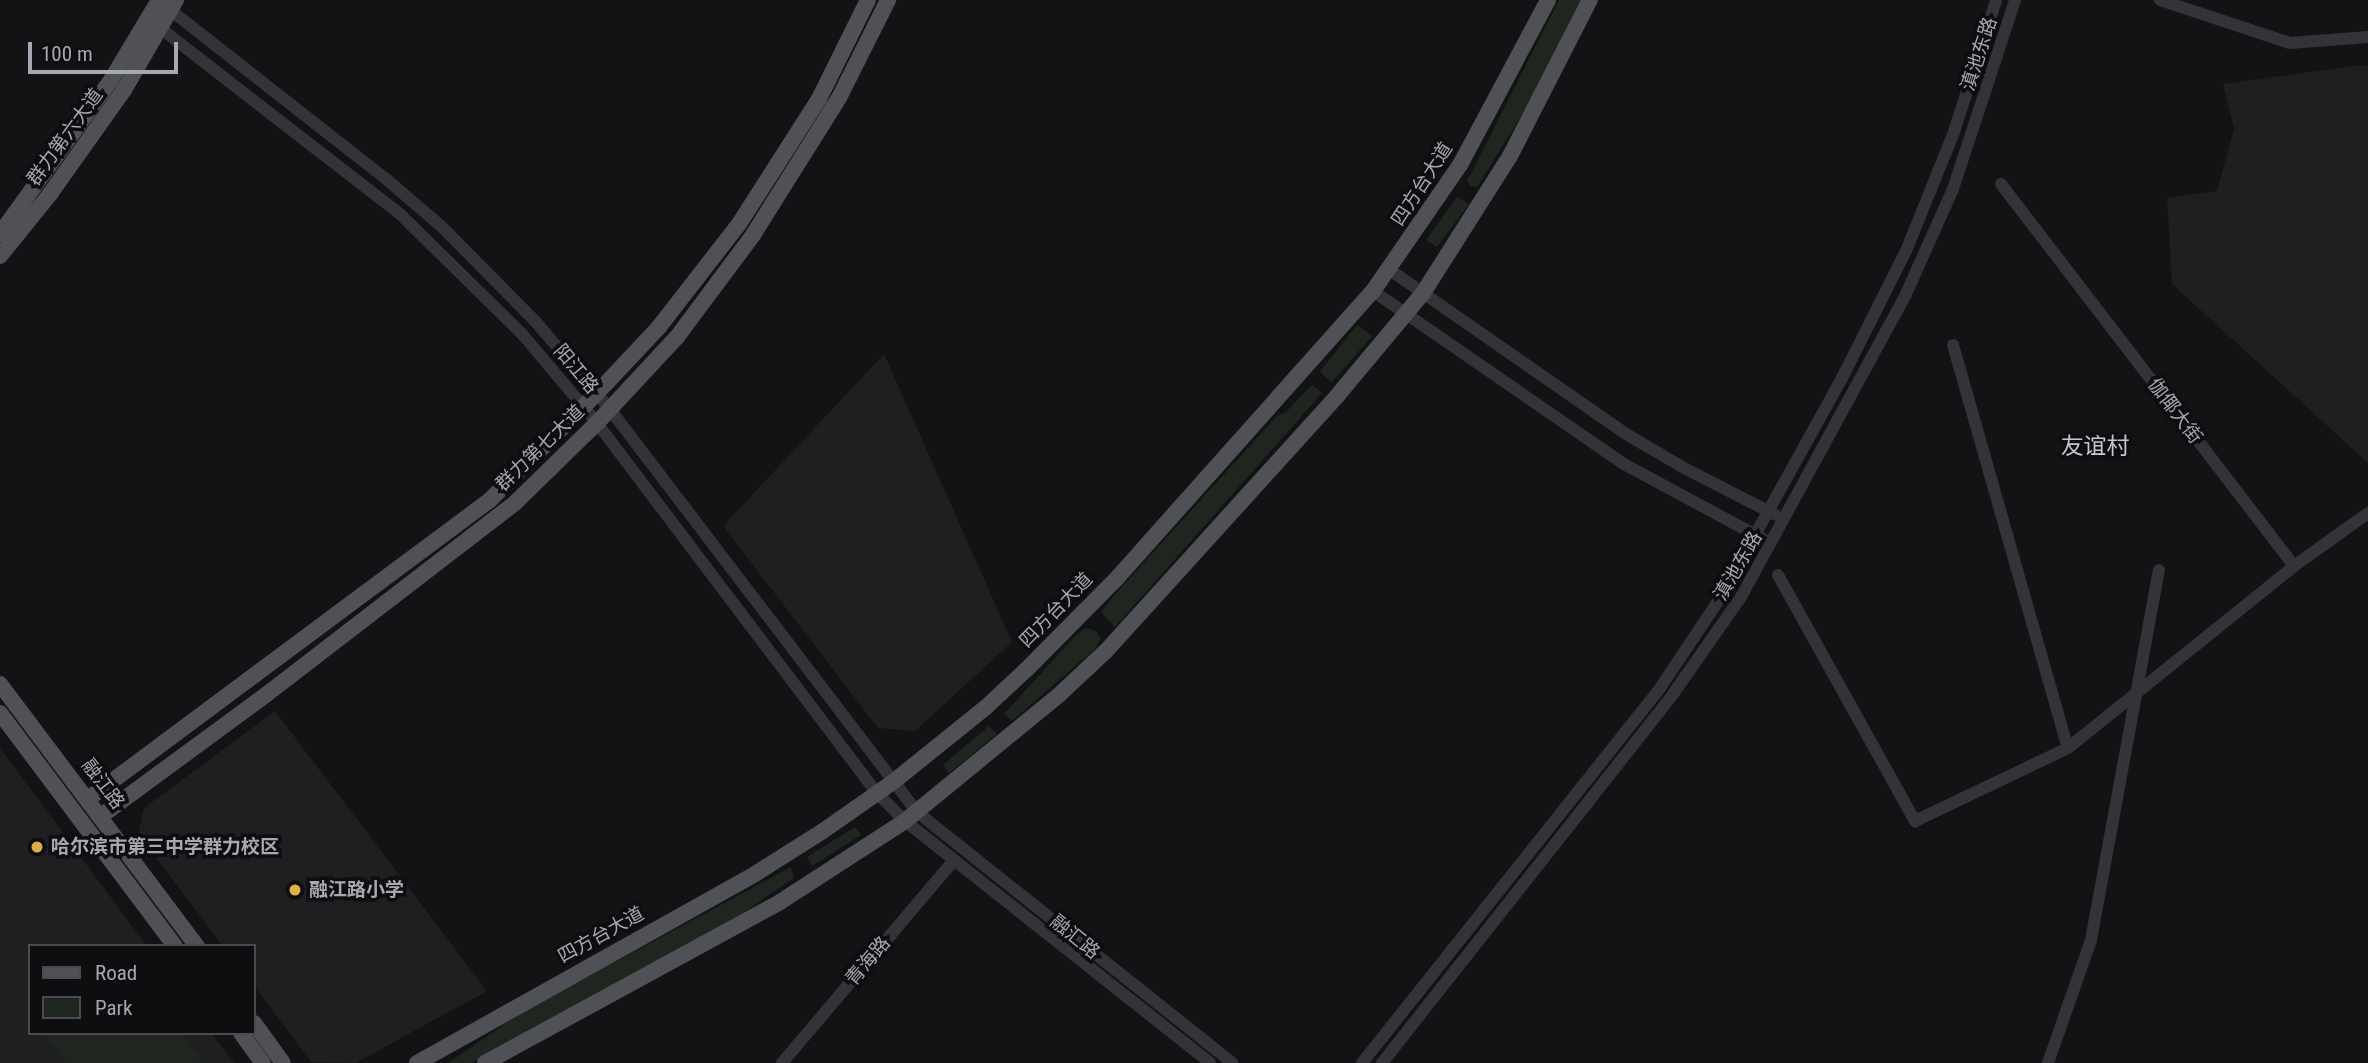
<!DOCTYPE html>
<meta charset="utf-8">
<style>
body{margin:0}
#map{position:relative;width:2368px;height:1063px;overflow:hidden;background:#131214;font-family:"Roboto Condensed","Noto Sans SC",sans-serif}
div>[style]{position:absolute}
.built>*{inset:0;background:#1f1f21}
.green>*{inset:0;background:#1f2620}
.minor>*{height:12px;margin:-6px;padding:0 6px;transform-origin:6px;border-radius:6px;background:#343438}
.major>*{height:16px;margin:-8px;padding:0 8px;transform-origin:8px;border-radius:8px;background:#505157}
.dots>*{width:19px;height:19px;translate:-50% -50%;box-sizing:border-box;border:4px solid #0e0d0f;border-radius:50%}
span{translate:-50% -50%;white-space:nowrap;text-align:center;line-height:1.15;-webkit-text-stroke:7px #0e0d0f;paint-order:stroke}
.street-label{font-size:19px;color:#a6a9b2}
.poi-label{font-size:19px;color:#a6a9b2;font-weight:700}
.left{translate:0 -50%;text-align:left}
.quarter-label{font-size:23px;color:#c6c8cf}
.legend{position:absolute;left:28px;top:944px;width:228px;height:91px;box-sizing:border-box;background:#0e0d0f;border:2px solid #4b4b50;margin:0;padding:9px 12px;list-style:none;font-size:21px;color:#a6a9b2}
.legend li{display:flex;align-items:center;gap:14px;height:35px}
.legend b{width:35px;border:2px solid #4b4b50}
.scale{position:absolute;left:28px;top:42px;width:150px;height:32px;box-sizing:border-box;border:4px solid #a6a9b2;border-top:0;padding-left:9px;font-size:21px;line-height:24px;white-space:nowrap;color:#a6a9b2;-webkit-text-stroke:5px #0e0d0f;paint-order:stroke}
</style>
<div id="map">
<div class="built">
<div style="clip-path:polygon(2353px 66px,2368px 66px,2368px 463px,2172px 284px,2167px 198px,2217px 191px,2234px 129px,2223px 84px)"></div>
<div style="clip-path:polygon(884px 354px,1012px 642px,915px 731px,878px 728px,723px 526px)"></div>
<div style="clip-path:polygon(275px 711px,487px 991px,356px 1063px,311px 1062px,254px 986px,254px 946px,223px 946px,138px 834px,144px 808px)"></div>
<div style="clip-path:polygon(0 748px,147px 946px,30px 946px,30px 1033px,211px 1033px,234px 1063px,0 1063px)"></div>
</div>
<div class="green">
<div style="clip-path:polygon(1559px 0,1581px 0,1537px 91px,1477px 187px,1470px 186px,1467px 181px)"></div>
<div style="clip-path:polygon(1457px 197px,1469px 204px,1437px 247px,1426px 240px)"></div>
<div style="clip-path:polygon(1357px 325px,1372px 336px,1331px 383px,1320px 371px)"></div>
<div style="clip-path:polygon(1312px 385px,1322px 393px,1115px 627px,1101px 612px,1117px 592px,1277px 416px,1286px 412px)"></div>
<div style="clip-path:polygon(1086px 628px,1096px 631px,1101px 638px,1096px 648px,1012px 721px,1004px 714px,1077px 634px)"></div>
<div style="clip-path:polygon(989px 726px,997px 734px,949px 773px,943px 765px)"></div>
<div style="clip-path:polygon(855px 827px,861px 835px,812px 866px,807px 857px)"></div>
<div style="clip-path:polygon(791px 867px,794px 878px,731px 921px,502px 1048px,471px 1063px,448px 1063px,521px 1013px)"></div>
<div style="clip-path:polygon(44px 1033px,182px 1033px,202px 1059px,196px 1063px,66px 1063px)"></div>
</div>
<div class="minor">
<div style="left:2160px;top:0;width:137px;rotate:18.3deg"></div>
<div style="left:2290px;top:43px;width:78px;rotate:-4.4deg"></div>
<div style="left:164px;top:5px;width:281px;rotate:38.1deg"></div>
<div style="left:385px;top:178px;width:75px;rotate:40.7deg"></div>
<div style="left:442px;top:227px;width:134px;rotate:45.3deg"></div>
<div style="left:536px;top:322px;width:113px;rotate:49.7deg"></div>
<div style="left:609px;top:408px;width:508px;rotate:52.68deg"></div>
<div style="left:917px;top:812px;width:403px;rotate:38.5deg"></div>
<div style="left:155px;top:24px;width:311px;rotate:37.8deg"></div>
<div style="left:401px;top:215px;width:171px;rotate:44.5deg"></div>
<div style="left:523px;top:335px;width:115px;rotate:49.9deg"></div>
<div style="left:597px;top:423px;width:464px;rotate:52.9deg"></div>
<div style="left:877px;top:793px;width:40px;rotate:45deg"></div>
<div style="left:905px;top:821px;width:389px;rotate:38.4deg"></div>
<div style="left:2001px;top:184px;width:481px;rotate:52.5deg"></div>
<div style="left:2294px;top:566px;width:91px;rotate:-35.6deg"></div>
<div style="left:1390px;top:270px;width:287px;rotate:34.8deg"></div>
<div style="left:1626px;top:434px;width:69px;rotate:30.3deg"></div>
<div style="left:1686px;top:469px;width:101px;rotate:27.1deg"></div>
<div style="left:1373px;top:291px;width:303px;rotate:34.6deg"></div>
<div style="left:1622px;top:463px;width:160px;rotate:28.3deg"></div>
<div style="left:1953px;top:345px;width:419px;rotate:74.1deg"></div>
<div style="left:1778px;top:575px;width:282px;rotate:60.9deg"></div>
<div style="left:1915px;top:821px;width:170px;rotate:-25.5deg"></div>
<div style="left:2068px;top:748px;width:290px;rotate:-38.8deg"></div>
<div style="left:782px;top:1063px;width:266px;rotate:-49.7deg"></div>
<div style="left:1362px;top:1063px;width:479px;rotate:-51.5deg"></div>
<div style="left:1660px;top:688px;width:106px;rotate:-56.2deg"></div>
<div style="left:1719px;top:600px;width:254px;rotate:-61deg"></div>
<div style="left:1842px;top:378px;width:142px;rotate:-63.3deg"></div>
<div style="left:1906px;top:251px;width:128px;rotate:-68deg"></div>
<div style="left:1954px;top:132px;width:139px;rotate:-72.3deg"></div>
<div style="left:1382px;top:1063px;width:470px;rotate:-51.7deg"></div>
<div style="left:1673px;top:694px;width:118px;rotate:-55deg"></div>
<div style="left:1741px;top:597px;width:345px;rotate:-61.4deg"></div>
<div style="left:1906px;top:294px;width:115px;rotate:-65.9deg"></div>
<div style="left:1953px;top:189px;width:199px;rotate:-71.8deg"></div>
<div style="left:2048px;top:1063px;width:130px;rotate:-70.7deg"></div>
<div style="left:2091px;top:940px;width:376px;rotate:-79.6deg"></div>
</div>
<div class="major">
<div style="left:0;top:234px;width:190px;rotate:-54.2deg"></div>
<div style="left:111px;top:80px;width:93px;rotate:-59deg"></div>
<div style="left:0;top:256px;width:80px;rotate:-51.1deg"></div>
<div style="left:50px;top:194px;width:128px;rotate:-54.6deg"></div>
<div style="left:124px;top:90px;width:104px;rotate:-60deg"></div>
<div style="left:0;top:684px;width:328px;rotate:53.1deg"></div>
<div style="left:0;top:713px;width:291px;rotate:53.1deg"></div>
<div style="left:88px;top:799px;width:501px;rotate:-36.64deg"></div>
<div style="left:490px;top:500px;width:151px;rotate:-45deg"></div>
<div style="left:597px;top:393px;width:91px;rotate:-46.8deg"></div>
<div style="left:659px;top:327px;width:130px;rotate:-52.2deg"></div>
<div style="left:739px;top:224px;width:148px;rotate:-57.4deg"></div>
<div style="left:819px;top:99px;width:110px;rotate:-63.7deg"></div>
<div style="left:101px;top:816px;width:206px;rotate:-36.3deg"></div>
<div style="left:267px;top:694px;width:314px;rotate:-37.6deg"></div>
<div style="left:516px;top:502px;width:113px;rotate:-44.3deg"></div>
<div style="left:597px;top:423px;width:117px;rotate:-47.1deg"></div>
<div style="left:677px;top:337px;width:127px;rotate:-53.3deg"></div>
<div style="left:753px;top:235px;width:162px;rotate:-57.9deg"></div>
<div style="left:839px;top:98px;width:110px;rotate:-63.4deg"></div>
<div style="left:254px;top:1023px;width:49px;rotate:54.1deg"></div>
<div style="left:241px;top:1033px;width:37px;rotate:54deg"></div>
<div style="left:417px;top:1063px;width:387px;rotate:-29.2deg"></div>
<div style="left:755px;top:874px;width:80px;rotate:-32.3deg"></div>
<div style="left:823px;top:831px;width:85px;rotate:-35deg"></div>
<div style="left:893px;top:782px;width:118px;rotate:-38.8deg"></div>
<div style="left:985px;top:708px;width:57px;rotate:-42.9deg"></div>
<div style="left:1027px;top:669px;width:129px;rotate:-45.3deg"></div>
<div style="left:1118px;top:577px;width:383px;rotate:-48.3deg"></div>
<div style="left:1373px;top:291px;width:153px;rotate:-55.4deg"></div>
<div style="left:1460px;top:165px;width:187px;rotate:-61.9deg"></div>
<div style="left:485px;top:1063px;width:336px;rotate:-28.6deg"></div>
<div style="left:780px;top:902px;width:149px;rotate:-32.9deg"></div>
<div style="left:905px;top:821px;width:200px;rotate:-39.3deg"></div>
<div style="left:1060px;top:694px;width:63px;rotate:-43.1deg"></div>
<div style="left:1106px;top:651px;width:344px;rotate:-47.8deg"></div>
<div style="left:1337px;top:396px;width:134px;rotate:-50.1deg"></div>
<div style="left:1423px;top:293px;width:162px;rotate:-57.6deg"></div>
<div style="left:1510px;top:156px;width:175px;rotate:-62.9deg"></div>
</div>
<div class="dots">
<div style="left:37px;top:847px;background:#dab144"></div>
<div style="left:295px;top:890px;background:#dab144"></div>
</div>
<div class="street-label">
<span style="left:1979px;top:54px;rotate:-72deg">滇池东路</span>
<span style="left:65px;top:137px;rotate:-54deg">群力第六大道</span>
<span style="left:1422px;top:184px;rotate:-57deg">四方台大道</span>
<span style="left:576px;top:369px;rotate:50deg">阳江路</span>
<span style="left:2175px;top:411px;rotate:53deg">伽倻大街</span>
<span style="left:540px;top:448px;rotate:-44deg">群力第七大道</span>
<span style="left:1738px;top:566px;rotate:-60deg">滇池东路</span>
<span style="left:1056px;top:610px;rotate:-46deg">四方台大道</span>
<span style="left:103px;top:784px;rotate:53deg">融江路</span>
<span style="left:601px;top:935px;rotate:-29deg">四方台大道</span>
<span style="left:1075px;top:937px;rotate:39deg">融汇路</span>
<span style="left:868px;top:961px;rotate:-50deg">青海路</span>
</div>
<div class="poi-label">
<span class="left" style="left:51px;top:847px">哈尔滨市第三中学群力校区</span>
<span class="left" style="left:309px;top:890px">融江路小学</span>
</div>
<div class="quarter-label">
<span style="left:2095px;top:447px">友谊村</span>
</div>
<ul class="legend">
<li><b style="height:9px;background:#505157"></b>Road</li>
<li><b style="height:19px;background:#1f2620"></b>Park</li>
</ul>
<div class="scale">100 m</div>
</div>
